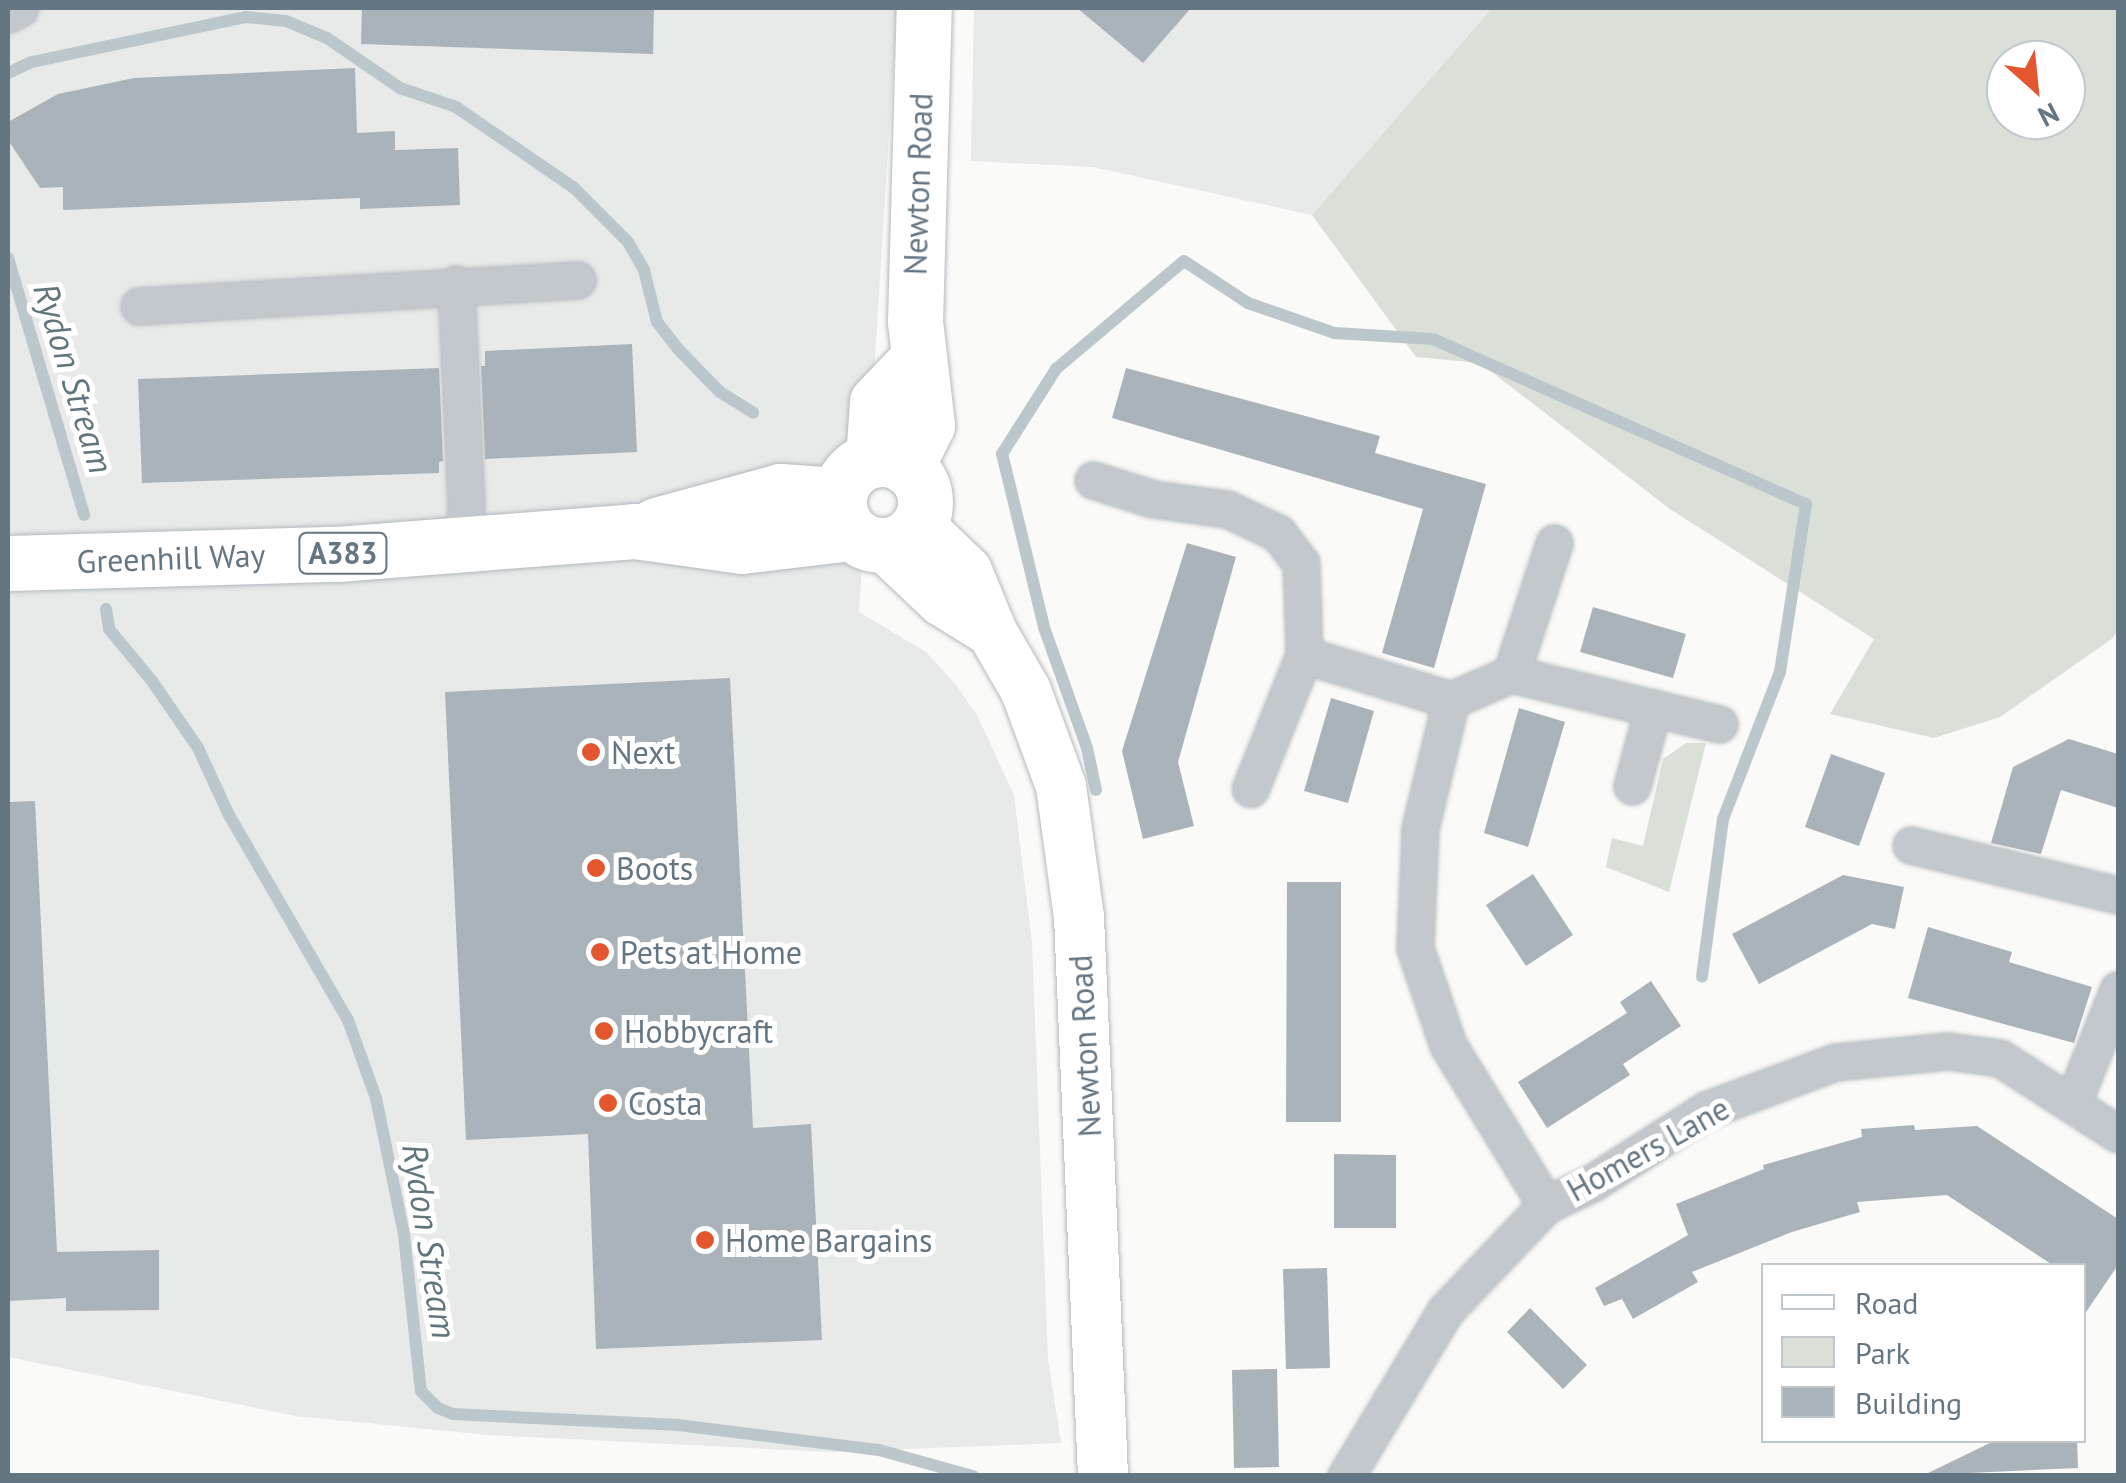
<!DOCTYPE html>
<style>
body{margin:0}
#map{position:relative;width:2126px;height:1483px;overflow:hidden;background:#fafaf8;font-family:"PT Sans",sans-serif}
div>[style]{position:absolute}
.built>*{inset:0;background:#e8e9e9}
.green>*{inset:0;background:#dadfd7}
.stream>*{height:12px;margin:-6px;padding:0 6px;transform-origin:6px;border-radius:6px;background:#bbc7cb}
.building>*{inset:0;background:#aab3b9}
.roads{filter:drop-shadow(0 0 2px #b3babf) drop-shadow(0 0 2px #b3babf)}
.minor>*{height:35px;margin:-17.5px;padding:0 17.5px;transform-origin:17.5px;border-radius:17.5px;background:#c3c8cc}
.secondary>*{height:50px;margin:-25px;padding:0 25px;transform-origin:25px;border-radius:25px;background:#fff}
.primary>*{height:55px;margin:-27.5px;padding:0 27.5px;transform-origin:27.5px;border-radius:27.5px;background:#fff}
.primary>.ring{margin:-27.5px;padding:0;box-sizing:content-box;background:none;border:55px solid #fff;border-radius:50%}
.dots>*{width:28px;height:28px;translate:-50% -50%;box-sizing:border-box;border:5px solid #fff;border-radius:50%}
span{translate:-50% -50%;white-space:nowrap;text-align:center;line-height:1.15;-webkit-text-stroke:10px #fff;paint-order:stroke}
.shield-label span{padding:2px 8px;background:#fff;border:2px solid;border-radius:8px;-webkit-text-stroke-width:0}
.shield-label{font-size:30px;color:#657683;font-weight:700}
.street-label{font-size:32px;color:#657683}
.poi-label{font-size:32px;color:#657683}
.left{translate:0 -50%;text-align:left}
.water-label{font-size:35px;color:#60757c;font-style:italic}
.frame{position:absolute;inset:0;border:10px solid #657683;pointer-events:none}
.legend{position:absolute;left:1761px;top:1263px;width:325px;height:180px;box-sizing:border-box;background:#fff;border:2px solid #c1c8cd;margin:0;padding:12px 18px;list-style:none;font-size:30px;color:#657683}
.legend li{display:flex;align-items:center;gap:20px;height:50px}
.legend b{width:50px;border:2px solid #c1c8cd}
.north{position:absolute;left:1986px;top:40px;width:100px;height:100px;box-sizing:border-box;background:#fff;border:2px solid #c1c8cd;border-radius:50%;rotate:153deg;font-size:28px;font-weight:700;line-height:40px;text-align:center;color:#657683}
.north::after{content:'';display:block;margin:auto;width:35px;height:45px;background:#e4572e;clip-path:polygon(50% 0,100% 100%,50% 72%,0 100%)}
</style>
<div id="map">
<div class="built">
<div style="clip-path:polygon(8px 8px,897px 8px,859px 612px,926px 652px,956px 685px,977px 715px,1014px 795px,1032px 943px,1048px 1359px,1061px 1443px,829px 1452px,488px 1435px,295px 1416px,8px 1357px)"></div>
<div style="clip-path:polygon(974px 8px,1492px 8px,1312px 215px,1093px 167px,971px 161px)"></div>
</div>
<div class="green">
<div style="clip-path:polygon(evenodd,1492px 8px,2118px 8px,2118px 630px,2113px 638px,2000px 717px,1934px 738px,1830px 714px,1874px 639px,1670px 509px,1480px 363px,1416px 357px,1312px 215px,1492px 8px,2006px 60px,2066px 60px,2066px 120px,2006px 120px,2006px 60px)"></div>
<div style="clip-path:polygon(1686px 743px,1706px 743px,1669px 892px,1606px 867px,1612px 838px,1643px 846px,1663px 759px)"></div>
</div>
<div class="stream">
<div style="left:8px;top:73px;width:26px;rotate:-25deg"></div>
<div style="left:32px;top:62px;width:219px;rotate:-11.9deg"></div>
<div style="left:246px;top:17px;width:40px;rotate:5.7deg"></div>
<div style="left:286px;top:21px;width:44px;rotate:22.5deg"></div>
<div style="left:327px;top:38px;width:88px;rotate:34.4deg"></div>
<div style="left:400px;top:88px;width:59px;rotate:18.7deg"></div>
<div style="left:456px;top:107px;width:142px;rotate:34.4deg"></div>
<div style="left:573px;top:187px;width:78px;rotate:45deg"></div>
<div style="left:628px;top:242px;width:32px;rotate:60deg"></div>
<div style="left:644px;top:270px;width:54px;rotate:76deg"></div>
<div style="left:657px;top:322px;width:34px;rotate:52deg"></div>
<div style="left:678px;top:349px;width:60px;rotate:45.7deg"></div>
<div style="left:720px;top:392px;width:39px;rotate:32deg"></div>
<div style="left:8px;top:258px;width:268px;rotate:73.5deg"></div>
<div style="left:106px;top:609px;width:20px;rotate:81deg"></div>
<div style="left:109px;top:629px;width:67px;rotate:50.4deg"></div>
<div style="left:152px;top:681px;width:81px;rotate:55.5deg"></div>
<div style="left:198px;top:748px;width:74px;rotate:65.2deg"></div>
<div style="left:229px;top:815px;width:237px;rotate:59.9deg"></div>
<div style="left:348px;top:1020px;width:83px;rotate:70.3deg"></div>
<div style="left:376px;top:1098px;width:140px;rotate:78.4deg"></div>
<div style="left:404px;top:1235px;width:157px;rotate:83.8deg"></div>
<div style="left:421px;top:1391px;width:24px;rotate:45deg"></div>
<div style="left:438px;top:1408px;width:16px;rotate:22deg"></div>
<div style="left:453px;top:1414px;width:225px;rotate:2.8deg"></div>
<div style="left:678px;top:1425px;width:203px;rotate:7.1deg"></div>
<div style="left:879px;top:1450px;width:98px;rotate:15.5deg"></div>
<div style="left:1096px;top:790px;width:43px;rotate:-102.1deg"></div>
<div style="left:1087px;top:748px;width:128px;rotate:-109.6deg"></div>
<div style="left:1044px;top:627px;width:178px;rotate:-103.6deg"></div>
<div style="left:1002px;top:454px;width:101px;rotate:-57.6deg"></div>
<div style="left:1056px;top:369px;width:167px;rotate:-40.2deg"></div>
<div style="left:1184px;top:261px;width:77px;rotate:33.3deg"></div>
<div style="left:1248px;top:303px;width:91px;rotate:19.2deg"></div>
<div style="left:1334px;top:333px;width:99px;rotate:3.5deg"></div>
<div style="left:1433px;top:339px;width:408px;rotate:23.9deg"></div>
<div style="left:1806px;top:504px;width:170px;rotate:98.8deg"></div>
<div style="left:1780px;top:672px;width:158px;rotate:111.2deg"></div>
<div style="left:1723px;top:819px;width:159px;rotate:97.6deg"></div>
</div>
<div class="building">
<div style="clip-path:polygon(362px 8px,654px 8px,653px 54px,361px 44px)"></div>
<div style="clip-path:polygon(1077px 8px,1191px 8px,1143px 63px)"></div>
<div style="clip-path:polygon(355px 68px,357px 133px,395px 131px,395px 150px,458px 148px,460px 205px,360px 209px,360px 198px,63px 210px,63px 187px,40px 188px,8px 140px,8px 122px,58px 94px,134px 78px)"></div>
<div style="clip-path:polygon(632px 344px,637px 452px,485px 459px,481px 366px,485px 366px,485px 351px)"></div>
<div style="clip-path:polygon(439px 368px,443px 461px,439px 462px,439px 473px,142px 483px,138px 379px)"></div>
<div style="clip-path:polygon(1126px 368px,1380px 436px,1375px 453px,1486px 484px,1434px 668px,1382px 653px,1423px 509px,1112px 418px)"></div>
<div style="clip-path:polygon(1187px 543px,1236px 557px,1178px 762px,1194px 826px,1143px 839px,1122px 751px)"></div>
<div style="clip-path:polygon(1593px 607px,1686px 634px,1673px 678px,1580px 652px)"></div>
<div style="clip-path:polygon(730px 678px,753px 1128px,811px 1124px,822px 1340px,596px 1349px,588px 1134px,466px 1140px,445px 692px)"></div>
<div style="clip-path:polygon(1331px 698px,1374px 711px,1348px 803px,1304px 791px)"></div>
<div style="clip-path:polygon(1519px 708px,1565px 722px,1528px 847px,1484px 833px)"></div>
<div style="clip-path:polygon(2069px 739px,2118px 754px,2118px 808px,2061px 790px,2041px 854px,1991px 843px,2013px 767px)"></div>
<div style="clip-path:polygon(1831px 754px,1885px 773px,1859px 846px,1805px 827px)"></div>
<div style="clip-path:polygon(35px 801px,57px 1252px,159px 1250px,159px 1310px,66px 1311px,66px 1298px,8px 1301px,8px 802px)"></div>
<div style="clip-path:polygon(1533px 874px,1573px 935px,1526px 966px,1486px 905px)"></div>
<div style="clip-path:polygon(1843px 875px,1904px 887px,1895px 929px,1872px 924px,1759px 984px,1732px 934px)"></div>
<div style="clip-path:polygon(1287px 882px,1341px 882px,1341px 1122px,1286px 1122px)"></div>
<div style="clip-path:polygon(1928px 927px,2012px 952px,2009px 962px,2092px 987px,2074px 1043px,1908px 998px)"></div>
<div style="clip-path:polygon(1651px 981px,1681px 1026px,1623px 1064px,1630px 1075px,1547px 1128px,1518px 1082px,1627px 1013px,1620px 1002px)"></div>
<div style="clip-path:polygon(1914px 1125px,1915px 1130px,1977px 1126px,2118px 1219px,2118px 1265px,2084px 1315px,2084px 1266px,2054px 1266px,1947px 1195px,1857px 1202px,1860px 1212px,1792px 1232px,1692px 1272px,1698px 1282px,1633px 1319px,1622px 1299px,1604px 1306px,1595px 1288px,1688px 1235px,1676px 1204px,1764px 1169px,1763px 1165px,1862px 1137px,1861px 1129px)"></div>
<div style="clip-path:polygon(1334px 1154px,1396px 1155px,1396px 1228px,1334px 1228px)"></div>
<div style="clip-path:polygon(1327px 1268px,1330px 1368px,1286px 1369px,1283px 1269px)"></div>
<div style="clip-path:polygon(1530px 1308px,1587px 1365px,1563px 1389px,1507px 1332px)"></div>
<div style="clip-path:polygon(1277px 1369px,1279px 1467px,1234px 1468px,1232px 1370px)"></div>
<div style="clip-path:polygon(1996px 1440px,2077px 1440px,2078px 1468px,1924px 1475px)"></div>
</div>
<div class="roads">
<div class="minor">
<div style="left:8px;top:14px;width:13px;rotate:-27deg"></div>
<div style="left:456px;top:284px;width:218px;rotate:87.4deg"></div>
<div style="left:466px;top:502px;width:39px;rotate:93deg"></div>
<div style="left:139px;top:306px;width:439px;rotate:-3.4deg"></div>
<div style="left:1093px;top:480px;width:63px;rotate:17.6deg"></div>
<div style="left:1153px;top:499px;width:75px;rotate:7.7deg"></div>
<div style="left:1227px;top:509px;width:56px;rotate:25.2deg"></div>
<div style="left:1278px;top:533px;width:38px;rotate:53deg"></div>
<div style="left:1301px;top:563px;width:92px;rotate:88.1deg"></div>
<div style="left:1304px;top:655px;width:144px;rotate:111.9deg"></div>
<div style="left:1304px;top:655px;width:154px;rotate:17deg"></div>
<div style="left:1451px;top:700px;width:65px;rotate:-23.4deg"></div>
<div style="left:1511px;top:674px;width:214px;rotate:13.5deg"></div>
<div style="left:1511px;top:674px;width:138px;rotate:-71.8deg"></div>
<div style="left:1451px;top:700px;width:132px;rotate:103.6deg"></div>
<div style="left:1420px;top:828px;width:120px;rotate:92.4deg"></div>
<div style="left:1415px;top:948px;width:102px;rotate:71.2deg"></div>
<div style="left:1448px;top:1045px;width:188px;rotate:58.5deg"></div>
<div style="left:1632px;top:786px;width:81px;rotate:-74.9deg"></div>
<div style="left:1911px;top:845px;width:213px;rotate:13.6deg"></div>
<div style="left:2073px;top:1102px;width:121px;rotate:-68.1deg"></div>
<div style="left:1346px;top:1476px;width:192px;rotate:-59deg"></div>
<div style="left:1445px;top:1311px;width:146px;rotate:-46.4deg"></div>
<div style="left:1546px;top:1205px;width:51px;rotate:-25.6deg"></div>
<div style="left:1592px;top:1183px;width:135px;rotate:-32.6deg"></div>
<div style="left:1706px;top:1110px;width:138px;rotate:-20.4deg"></div>
<div style="left:1835px;top:1062px;width:113px;rotate:-5.6deg"></div>
<div style="left:1947px;top:1051px;width:53px;rotate:7.5deg"></div>
<div style="left:2000px;top:1058px;width:140px;rotate:32.8deg"></div>
</div>
<div class="secondary">
<div style="left:919px;top:525px;width:66px;rotate:43.8deg"></div>
<div style="left:967px;top:571px;width:66px;rotate:67.7deg"></div>
<div style="left:992px;top:632px;width:68px;rotate:60deg"></div>
<div style="left:1026px;top:691px;width:101px;rotate:69.8deg"></div>
<div style="left:1061px;top:786px;width:132px;rotate:82.2deg"></div>
<div style="left:1079px;top:917px;width:560px;rotate:87.54deg"></div>
<div style="left:884px;top:546px;width:80px;rotate:43.5deg"></div>
<div style="left:942px;top:601px;width:59px;rotate:31.8deg"></div>
</div>
<div class="primary">
<div class="ring" style="left:839px;top:459px;width:31px;height:31px"></div>
<div style="left:873px;top:460px;width:58px;rotate:-86.1deg"></div>
<div style="left:877px;top:402px;width:57px;rotate:-46.4deg"></div>
<div style="left:906px;top:467px;width:47px;rotate:-63.4deg"></div>
<div style="left:927px;top:425px;width:104px;rotate:-96.6deg"></div>
<div style="left:915px;top:322px;width:314px;rotate:-88.4deg"></div>
<div style="left:656px;top:525px;width:129px;rotate:-15.3deg"></div>
<div style="left:780px;top:491px;width:59px;rotate:3.9deg"></div>
<div style="left:8px;top:563px;width:329px;rotate:-1.6deg"></div>
<div style="left:337px;top:554px;width:298px;rotate:-4.4deg"></div>
<div style="left:634px;top:531px;width:109px;rotate:7.9deg"></div>
<div style="left:742px;top:546px;width:110px;rotate:-6.8deg"></div>
</div>
</div>
<div class="dots">
<div style="left:591px;top:752px;background:#e4572e"></div>
<div style="left:596px;top:868px;background:#e4572e"></div>
<div style="left:600px;top:952px;background:#e4572e"></div>
<div style="left:604px;top:1031px;background:#e4572e"></div>
<div style="left:608px;top:1103px;background:#e4572e"></div>
<div style="left:705px;top:1240px;background:#e4572e"></div>
</div>
<div class="shield-label">
<span style="left:343px;top:553px">A383</span>
</div>
<div class="street-label">
<span style="left:918px;top:184px;rotate:-88deg">Newton Road</span>
<span style="left:171px;top:558px;rotate:-2deg">Greenhill Way</span>
<span style="left:1085px;top:1046px;rotate:-93deg">Newton Road</span>
<span style="left:1648px;top:1149px;rotate:-29deg">Homers Lane</span>
</div>
<div class="poi-label">
<span class="left" style="left:611px;top:752px">Next</span>
<span class="left" style="left:616px;top:868px">Boots</span>
<span class="left" style="left:620px;top:952px">Pets at Home</span>
<span class="left" style="left:624px;top:1031px">Hobbycraft</span>
<span class="left" style="left:628px;top:1103px">Costa</span>
<span class="left" style="left:725px;top:1240px">Home Bargains</span>
</div>
<div class="water-label">
<span style="left:74px;top:378px;rotate:73deg">Rydon Stream</span>
<span style="left:430px;top:1241px;rotate:81deg">Rydon Stream</span>
</div>
<div class="frame"></div>
<ul class="legend">
<li><b style="height:12px;background:#fff"></b>Road</li>
<li><b style="height:28px;background:#dadfd7"></b>Park</li>
<li><b style="height:28px;background:#aab3b9"></b>Building</li>
</ul>
<div class="north">N</div>
</div>
